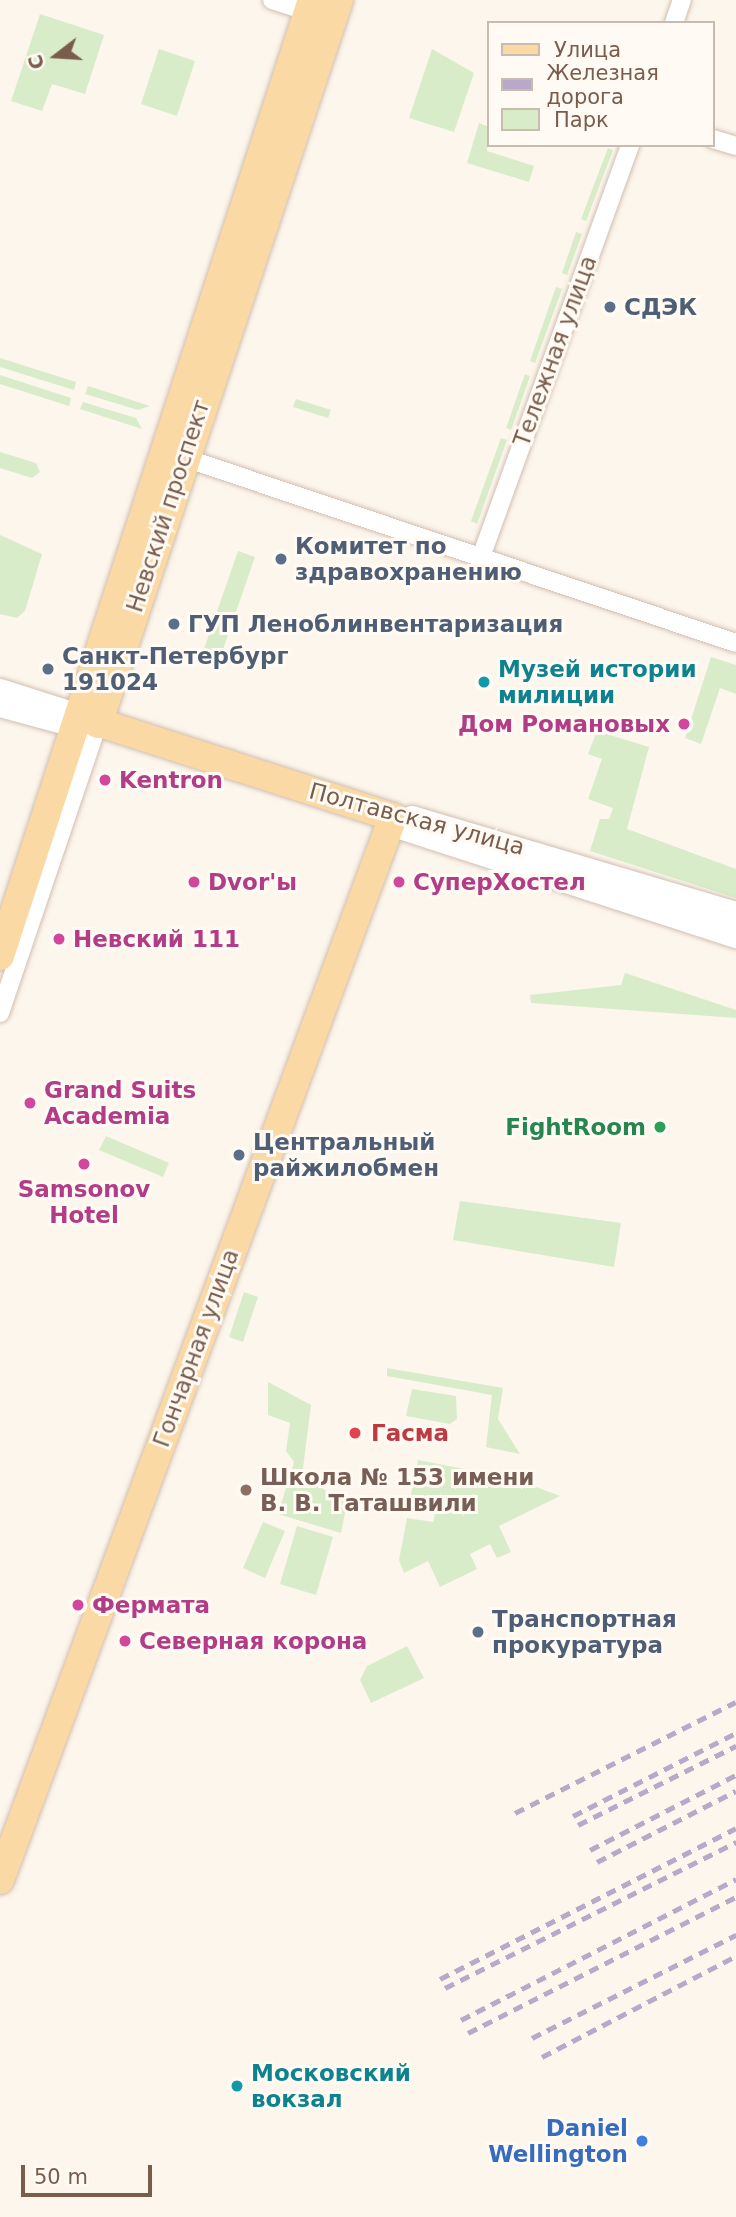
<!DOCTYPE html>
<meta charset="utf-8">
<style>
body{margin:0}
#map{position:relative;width:736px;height:2217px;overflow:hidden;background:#fdf6ec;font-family:"DejaVu Sans",sans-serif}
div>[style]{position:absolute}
.green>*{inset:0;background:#d8ecc9}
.roads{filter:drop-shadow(0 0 2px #d1beb0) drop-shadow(0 0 2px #d1beb0)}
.street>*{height:18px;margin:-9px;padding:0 9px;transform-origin:9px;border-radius:9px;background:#fff}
.secondary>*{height:24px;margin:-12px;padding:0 12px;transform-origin:12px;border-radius:12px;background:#fff}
.primary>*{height:28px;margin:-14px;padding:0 14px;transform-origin:14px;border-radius:14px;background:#fbd9a5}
.rail>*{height:5px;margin-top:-2.5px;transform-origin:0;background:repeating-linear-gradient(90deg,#b9a8c9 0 10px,transparent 0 17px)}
.dots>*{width:19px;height:19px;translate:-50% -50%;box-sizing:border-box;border:4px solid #fffaf3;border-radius:50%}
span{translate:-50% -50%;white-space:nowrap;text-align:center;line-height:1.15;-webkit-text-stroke:6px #fffaf3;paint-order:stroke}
.service-label{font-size:23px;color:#4e5e75;font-weight:700}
.left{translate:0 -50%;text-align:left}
.street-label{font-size:23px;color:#7a5c4d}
.culture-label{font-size:23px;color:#0d838f;font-weight:700}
.hotel-label{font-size:23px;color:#b23c85;font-weight:700}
.right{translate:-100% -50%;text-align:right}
.leisure-label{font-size:23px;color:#27864d;font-weight:700}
.health-label{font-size:23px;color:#be3a42;font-weight:700}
.education-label{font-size:23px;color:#785e54;font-weight:700}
.shop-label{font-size:23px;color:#366cbe;font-weight:700}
.legend{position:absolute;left:487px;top:21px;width:228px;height:126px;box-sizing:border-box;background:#fffaf3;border:2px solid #cabbb1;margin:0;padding:9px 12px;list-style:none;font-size:21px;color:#7a5c4d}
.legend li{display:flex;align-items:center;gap:14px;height:35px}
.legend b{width:35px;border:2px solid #cabbb1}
.north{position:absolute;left:21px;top:21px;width:70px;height:70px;-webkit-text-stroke:5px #fffaf3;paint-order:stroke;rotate:253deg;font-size:19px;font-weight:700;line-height:28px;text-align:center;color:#7a5c4d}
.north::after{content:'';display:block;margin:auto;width:24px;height:32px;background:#7a5c4d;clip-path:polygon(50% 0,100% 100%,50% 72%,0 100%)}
.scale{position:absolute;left:21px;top:2165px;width:131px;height:32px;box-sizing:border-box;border:4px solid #7a5c4d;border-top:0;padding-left:9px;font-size:21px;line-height:24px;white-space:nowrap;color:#7a5c4d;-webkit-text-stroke:5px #fffaf3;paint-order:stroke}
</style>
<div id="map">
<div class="green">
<div style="clip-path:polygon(40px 14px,104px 35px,85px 94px,52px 84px,42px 111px,11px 101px)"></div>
<div style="clip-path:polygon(159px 49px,195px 61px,177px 116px,141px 104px)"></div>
<div style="clip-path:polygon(432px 49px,474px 73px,454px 132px,409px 118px)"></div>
<div style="clip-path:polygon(479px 123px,489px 127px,487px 151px,534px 166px,529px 182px,467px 163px)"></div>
<div style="clip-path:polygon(608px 148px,613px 150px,586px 221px,581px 219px)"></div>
<div style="clip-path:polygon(576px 232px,582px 234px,567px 275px,562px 273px)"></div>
<div style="clip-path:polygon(556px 287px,562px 289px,535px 363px,530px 361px)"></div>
<div style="clip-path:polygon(0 358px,76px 382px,74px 390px,0 367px)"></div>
<div style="clip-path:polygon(525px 374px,530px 376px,511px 430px,506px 428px)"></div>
<div style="clip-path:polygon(0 375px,71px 398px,69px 406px,0 384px)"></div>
<div style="clip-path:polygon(88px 386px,150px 406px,138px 410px,85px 394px)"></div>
<div style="clip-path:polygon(296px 399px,331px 410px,328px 418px,293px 407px)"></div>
<div style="clip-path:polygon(83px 402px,136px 418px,142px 429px,80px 409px)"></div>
<div style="clip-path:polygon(501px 438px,507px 440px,477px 524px,471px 521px)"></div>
<div style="clip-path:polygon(0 452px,36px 463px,40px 472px,32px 478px,0 468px)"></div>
<div style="clip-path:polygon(0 535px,42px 554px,25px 611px,17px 618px,0 614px)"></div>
<div style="clip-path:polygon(238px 551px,255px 557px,221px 655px,204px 649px)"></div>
<div style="clip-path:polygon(711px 657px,736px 665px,736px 694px,720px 688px,701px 744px,685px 738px)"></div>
<div style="clip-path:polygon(597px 731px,649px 747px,627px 829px,736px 869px,736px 898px,590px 851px,600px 819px,609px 819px,613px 808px,588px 799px,602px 759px,588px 754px)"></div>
<div style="clip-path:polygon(625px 973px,736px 1010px,736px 1018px,531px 1003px,530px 995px,621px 985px)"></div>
<div style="clip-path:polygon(106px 1136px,169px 1163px,163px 1177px,99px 1150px)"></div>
<div style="clip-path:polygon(460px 1201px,621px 1223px,614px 1267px,453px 1240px)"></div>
<div style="clip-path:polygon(244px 1292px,258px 1297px,243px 1342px,229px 1337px)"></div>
<div style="clip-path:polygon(387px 1368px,503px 1388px,498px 1419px,520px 1454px,486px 1447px,492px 1395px,387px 1376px)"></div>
<div style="clip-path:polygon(268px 1382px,311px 1405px,302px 1476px,347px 1503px,341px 1533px,278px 1514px,294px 1462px,286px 1451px,290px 1423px,268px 1415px)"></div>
<div style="clip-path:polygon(412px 1389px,456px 1396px,457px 1419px,450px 1424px,406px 1416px)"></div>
<div style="clip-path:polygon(418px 1460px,515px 1479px,560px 1496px,499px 1526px,511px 1552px,497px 1558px,490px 1544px,470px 1554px,477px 1569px,440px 1587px,428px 1561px,404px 1573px,399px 1560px,407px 1518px,433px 1522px,438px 1501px,411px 1495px)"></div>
<div style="clip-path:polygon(263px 1522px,285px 1531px,265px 1578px,243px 1568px)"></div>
<div style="clip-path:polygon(297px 1526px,333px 1537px,316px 1595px,280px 1584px)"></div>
<div style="clip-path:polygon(407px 1646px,424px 1678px,371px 1703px,360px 1680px,367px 1666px)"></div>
</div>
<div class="roads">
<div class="street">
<div style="left:272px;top:0;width:45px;rotate:18deg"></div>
<div style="left:674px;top:23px;width:24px;rotate:-71deg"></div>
<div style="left:713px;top:139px;width:24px;rotate:17deg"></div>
<div style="left:185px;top:458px;width:581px;rotate:18.56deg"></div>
<div style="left:481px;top:557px;width:438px;rotate:-70.1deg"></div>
<div style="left:0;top:708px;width:84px;rotate:15.2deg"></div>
<div style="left:0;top:1013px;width:305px;rotate:-71.3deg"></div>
</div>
<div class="secondary">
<div style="left:0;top:691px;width:83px;rotate:17.6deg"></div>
<div style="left:412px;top:818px;width:338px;rotate:16.5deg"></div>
<div style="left:391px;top:824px;width:363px;rotate:18deg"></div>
</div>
<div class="primary">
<div style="left:98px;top:724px;width:763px;rotate:-71.59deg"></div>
<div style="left:0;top:956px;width:1006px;rotate:-71.93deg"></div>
<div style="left:0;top:1880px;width:1133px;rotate:-69.71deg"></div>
<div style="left:393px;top:817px;width:330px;rotate:-162.2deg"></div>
</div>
</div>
<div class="rail">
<div style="left:515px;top:1813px;width:247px;rotate:-26.7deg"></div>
<div style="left:573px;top:1816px;width:183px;rotate:-27deg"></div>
<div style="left:578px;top:1825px;width:177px;rotate:-26.6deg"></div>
<div style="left:590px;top:1850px;width:164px;rotate:-27.2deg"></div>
<div style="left:597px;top:1862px;width:156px;rotate:-27.1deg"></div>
<div style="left:440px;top:1979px;width:332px;rotate:-27deg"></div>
<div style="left:445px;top:1988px;width:326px;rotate:-26.6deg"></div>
<div style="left:461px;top:2020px;width:309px;rotate:-27.1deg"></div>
<div style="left:468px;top:2033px;width:301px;rotate:-26.9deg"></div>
<div style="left:532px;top:2038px;width:229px;rotate:-26.8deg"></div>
<div style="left:542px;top:2057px;width:219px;rotate:-27.5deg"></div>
</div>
<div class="dots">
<div style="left:610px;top:307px;background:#5c6f8a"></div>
<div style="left:281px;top:559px;background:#5c6f8a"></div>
<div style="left:174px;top:624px;background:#5c6f8a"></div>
<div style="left:48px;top:669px;background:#5c6f8a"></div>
<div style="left:484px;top:682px;background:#0f9aa8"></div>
<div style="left:684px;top:724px;background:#d1479c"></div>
<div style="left:105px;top:780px;background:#d1479c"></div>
<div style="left:194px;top:882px;background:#d1479c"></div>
<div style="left:399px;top:882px;background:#d1479c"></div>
<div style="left:59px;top:939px;background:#d1479c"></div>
<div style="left:30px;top:1103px;background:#d1479c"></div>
<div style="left:660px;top:1127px;background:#2e9e5b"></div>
<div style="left:239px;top:1155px;background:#5c6f8a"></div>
<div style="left:84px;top:1164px;background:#d1479c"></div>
<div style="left:355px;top:1433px;background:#e0444e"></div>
<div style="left:246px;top:1490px;background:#8d6e63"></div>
<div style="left:78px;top:1605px;background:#d1479c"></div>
<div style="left:478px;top:1632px;background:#5c6f8a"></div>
<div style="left:125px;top:1641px;background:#d1479c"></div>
<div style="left:237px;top:2086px;background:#0f9aa8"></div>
<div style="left:642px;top:2141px;background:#3f7fe0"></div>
</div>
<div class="service-label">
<span class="left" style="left:624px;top:307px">СДЭК</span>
<span class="left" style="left:295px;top:559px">Комитет по<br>здравохранению</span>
<span class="left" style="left:188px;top:624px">ГУП Леноблинвентаризация</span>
<span class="left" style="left:62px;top:669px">Санкт-Петербург<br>191024</span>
<span class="left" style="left:253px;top:1155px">Центральный<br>райжилобмен</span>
<span class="left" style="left:492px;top:1632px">Транспортная<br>прокуратура</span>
</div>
<div class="street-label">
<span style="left:555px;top:351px;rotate:-70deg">Тележная улица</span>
<span style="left:168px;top:506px;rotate:-72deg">Невский проспект</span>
<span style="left:417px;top:819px;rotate:15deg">Полтавская улица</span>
<span style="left:196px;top:1348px;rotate:-70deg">Гончарная улица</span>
</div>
<div class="culture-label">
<span class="left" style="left:498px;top:682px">Музей истории<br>милиции</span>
<span class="left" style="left:251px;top:2086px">Московский<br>вокзал</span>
</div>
<div class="hotel-label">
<span class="right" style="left:670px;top:724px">Дом Романовых</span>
<span class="left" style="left:119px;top:780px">Kentron</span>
<span class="left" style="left:208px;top:882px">Dvor'ы</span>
<span class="left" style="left:413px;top:882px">СуперХостел</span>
<span class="left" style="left:73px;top:939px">Невский 111</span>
<span class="left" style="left:44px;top:1103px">Grand Suits<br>Academia</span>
<span style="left:84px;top:1202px">Samsonov<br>Hotel</span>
<span class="left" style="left:92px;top:1605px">Фермата</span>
<span class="left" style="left:139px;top:1641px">Северная корона</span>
</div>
<div class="leisure-label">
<span class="right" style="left:646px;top:1127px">FightRoom</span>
</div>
<div class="health-label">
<span class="left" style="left:371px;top:1433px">Гасма</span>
</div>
<div class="education-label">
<span class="left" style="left:260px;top:1490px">Школа № 153 имени<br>В. В. Таташвили</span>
</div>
<div class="shop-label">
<span class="right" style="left:628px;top:2141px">Daniel<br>Wellington</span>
</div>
<ul class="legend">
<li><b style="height:9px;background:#fbd9a5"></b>Улица</li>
<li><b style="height:9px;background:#b9a8c9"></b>Железная дорога</li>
<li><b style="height:19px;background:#d8ecc9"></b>Парк</li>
</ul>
<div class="north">С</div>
<div class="scale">50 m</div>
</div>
